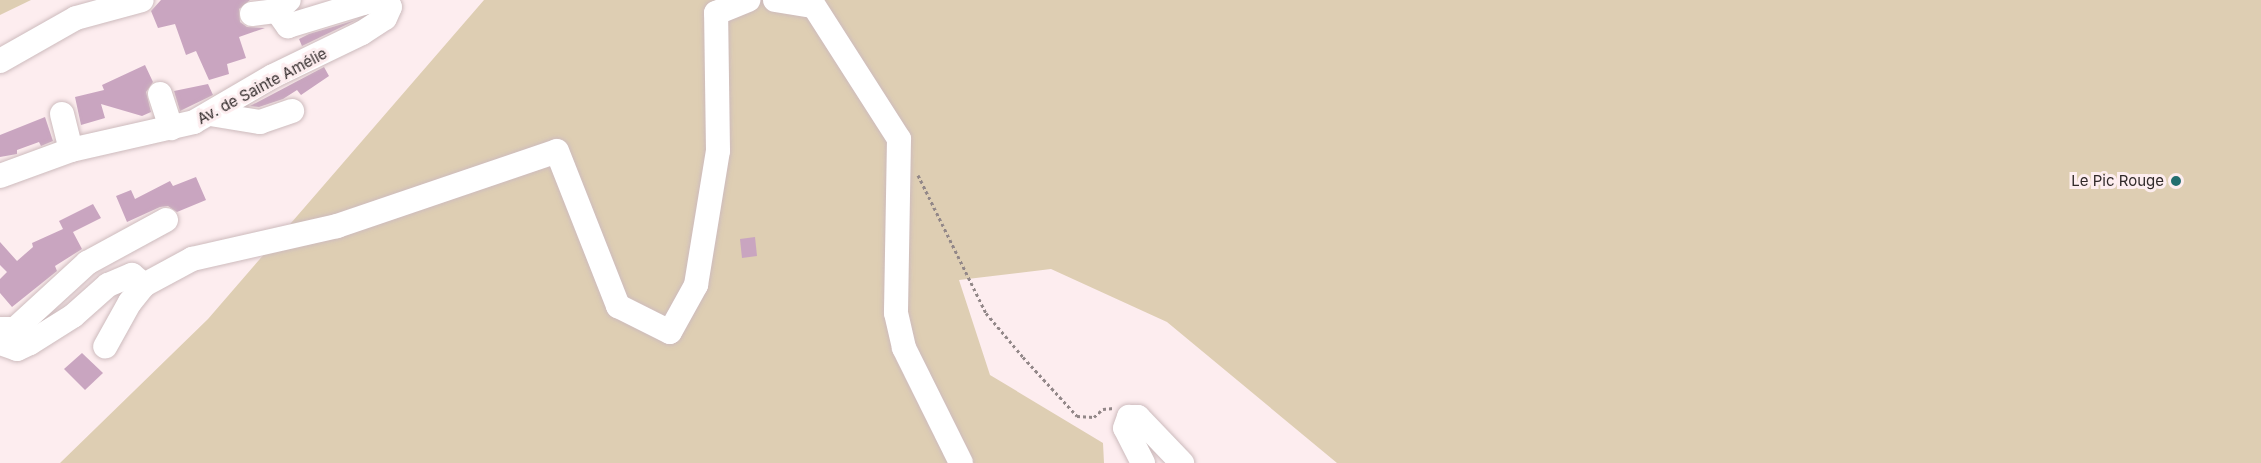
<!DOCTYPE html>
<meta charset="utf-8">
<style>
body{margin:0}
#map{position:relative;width:2261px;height:463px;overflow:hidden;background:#fdedef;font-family:Inter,sans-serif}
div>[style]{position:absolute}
.green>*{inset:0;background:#deceb3}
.building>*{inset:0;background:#c9a5c0}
.path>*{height:3px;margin-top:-1.5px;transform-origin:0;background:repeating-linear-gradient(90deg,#928788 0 3px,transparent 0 6px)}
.roads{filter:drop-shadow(0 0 2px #cdbbbd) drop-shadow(0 0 2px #cdbbbd)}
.minor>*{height:24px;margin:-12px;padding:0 12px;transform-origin:12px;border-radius:12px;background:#fff}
.dots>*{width:16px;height:16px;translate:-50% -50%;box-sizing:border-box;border:3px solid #fdedef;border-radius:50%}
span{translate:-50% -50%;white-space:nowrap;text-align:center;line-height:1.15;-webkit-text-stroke:6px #fdedef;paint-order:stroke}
.street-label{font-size:15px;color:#312a2a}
.poi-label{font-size:15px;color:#312a2a}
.right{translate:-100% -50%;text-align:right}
</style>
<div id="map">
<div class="green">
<div style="clip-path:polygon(0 0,31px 0,0 15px)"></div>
<div style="clip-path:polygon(484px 0,2261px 0,2261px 463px,1337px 463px,1167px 322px,1051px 269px,959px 280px,990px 375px,1103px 443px,1104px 463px,60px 463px,208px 319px)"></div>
</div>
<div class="building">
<div style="clip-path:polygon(161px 0,250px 0,239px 9px,240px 22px,247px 27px,265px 28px,239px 37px,246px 58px,227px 64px,229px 74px,209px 80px,196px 51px,186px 55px,175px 24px,158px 28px,151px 11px)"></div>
<div style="clip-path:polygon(356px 20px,302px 46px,299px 39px,309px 34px)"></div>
<div style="clip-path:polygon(145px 65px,153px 82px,146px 92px,151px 112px,142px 116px,101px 104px,105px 118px,81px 125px,75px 97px,104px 90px,102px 85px)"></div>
<div style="clip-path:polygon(324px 67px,329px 76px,301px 95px,297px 90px,283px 99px,259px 107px,250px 106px)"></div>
<div style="clip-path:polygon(208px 84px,213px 95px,180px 111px,174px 91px)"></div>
<div style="clip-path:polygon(45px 117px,53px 141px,41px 146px,39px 142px,17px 150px,17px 154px,0 157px,0 135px)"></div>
<div style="clip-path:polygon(196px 177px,206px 200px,177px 212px,168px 206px,160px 207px,127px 222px,116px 196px,131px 190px,135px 199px,170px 181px,173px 186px)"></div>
<div style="clip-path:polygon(93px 204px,101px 218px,73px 232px,82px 249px,55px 266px,57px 271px,12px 307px,0 293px,0 279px,7px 272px,0 265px,0 242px,17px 261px,33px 247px,32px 243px,63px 229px,59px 221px)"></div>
<div style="clip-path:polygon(755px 237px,757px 256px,742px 258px,740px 239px)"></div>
<div style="clip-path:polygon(82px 353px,103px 373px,85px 390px,64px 369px)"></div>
</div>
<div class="path">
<div style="left:918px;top:175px;width:154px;rotate:63.8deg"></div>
<div style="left:986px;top:313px;width:57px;rotate:49.9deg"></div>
<div style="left:1023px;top:357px;width:80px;rotate:47.5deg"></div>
<div style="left:1077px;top:416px;width:17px;rotate:3deg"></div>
<div style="left:1094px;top:417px;width:12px;rotate:-42deg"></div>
<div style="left:1103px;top:409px;width:11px;rotate:-5deg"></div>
</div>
<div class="roads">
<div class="minor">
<div style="left:775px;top:0;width:39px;rotate:9deg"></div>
<div style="left:814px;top:6px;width:158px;rotate:57.4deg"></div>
<div style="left:899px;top:139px;width:174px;rotate:91deg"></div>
<div style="left:896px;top:313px;width:36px;rotate:77deg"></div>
<div style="left:904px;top:348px;width:128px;rotate:63.6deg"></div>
<div style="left:277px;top:11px;width:19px;rotate:54deg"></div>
<div style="left:288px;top:26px;width:78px;rotate:-17deg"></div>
<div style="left:363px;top:3px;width:17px;rotate:-10deg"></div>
<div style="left:380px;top:0;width:12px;rotate:35deg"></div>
<div style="left:252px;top:14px;width:25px;rotate:-7deg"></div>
<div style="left:277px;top:11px;width:16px;rotate:-43deg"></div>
<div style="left:0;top:61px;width:87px;rotate:-29.5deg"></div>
<div style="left:76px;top:18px;width:68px;rotate:-15.3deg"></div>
<div style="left:160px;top:94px;width:36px;rotate:72deg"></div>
<div style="left:62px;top:114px;width:37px;rotate:76deg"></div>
<div style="left:210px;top:114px;width:51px;rotate:9.1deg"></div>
<div style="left:260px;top:122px;width:34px;rotate:-19deg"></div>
<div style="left:0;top:176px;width:76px;rotate:-20.1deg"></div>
<div style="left:71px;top:150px;width:126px;rotate:-12.8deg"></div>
<div style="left:194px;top:122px;width:91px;rotate:-30.2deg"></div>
<div style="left:273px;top:76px;width:99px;rotate:-25.8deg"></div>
<div style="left:362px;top:33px;width:27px;rotate:-33deg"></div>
<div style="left:385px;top:18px;width:12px;rotate:-66deg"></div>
<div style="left:144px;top:285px;width:55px;rotate:-28.4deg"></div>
<div style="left:192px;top:259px;width:149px;rotate:-12.8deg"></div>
<div style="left:337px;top:226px;width:232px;rotate:-18.8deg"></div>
<div style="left:557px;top:151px;width:167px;rotate:68.5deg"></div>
<div style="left:618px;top:306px;width:58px;rotate:26.6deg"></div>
<div style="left:670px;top:332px;width:54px;rotate:-61deg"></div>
<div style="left:696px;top:285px;width:136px;rotate:-80.7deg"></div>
<div style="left:718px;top:151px;width:138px;rotate:-90.8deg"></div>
<div style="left:716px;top:13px;width:35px;rotate:-22deg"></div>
<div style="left:0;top:329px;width:15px"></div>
<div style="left:15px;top:329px;width:98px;rotate:-42.5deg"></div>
<div style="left:87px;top:263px;width:90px;rotate:-28.6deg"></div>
<div style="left:0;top:343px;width:18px;rotate:19deg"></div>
<div style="left:17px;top:349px;width:14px;rotate:-25deg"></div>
<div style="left:30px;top:343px;width:51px;rotate:-32.1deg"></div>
<div style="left:73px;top:316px;width:47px;rotate:-41.5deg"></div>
<div style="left:108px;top:285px;width:26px;rotate:-23deg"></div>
<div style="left:132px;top:275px;width:16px;rotate:40deg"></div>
<div style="left:144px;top:285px;width:22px;rotate:129deg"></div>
<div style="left:130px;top:302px;width:51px;rotate:119.1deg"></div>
<div style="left:1143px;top:463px;width:39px;rotate:-117deg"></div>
<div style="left:1125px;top:428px;width:12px;rotate:-70deg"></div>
<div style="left:1129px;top:417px;width:9px"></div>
<div style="left:1138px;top:417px;width:64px;rotate:46.3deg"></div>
</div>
</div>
<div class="dots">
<div style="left:2176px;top:181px;background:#226e6f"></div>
</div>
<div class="street-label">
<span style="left:262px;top:86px;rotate:-28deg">Av. de Sainte Amélie</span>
</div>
<div class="poi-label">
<span class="right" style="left:2164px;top:181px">Le Pic Rouge</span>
</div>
</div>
